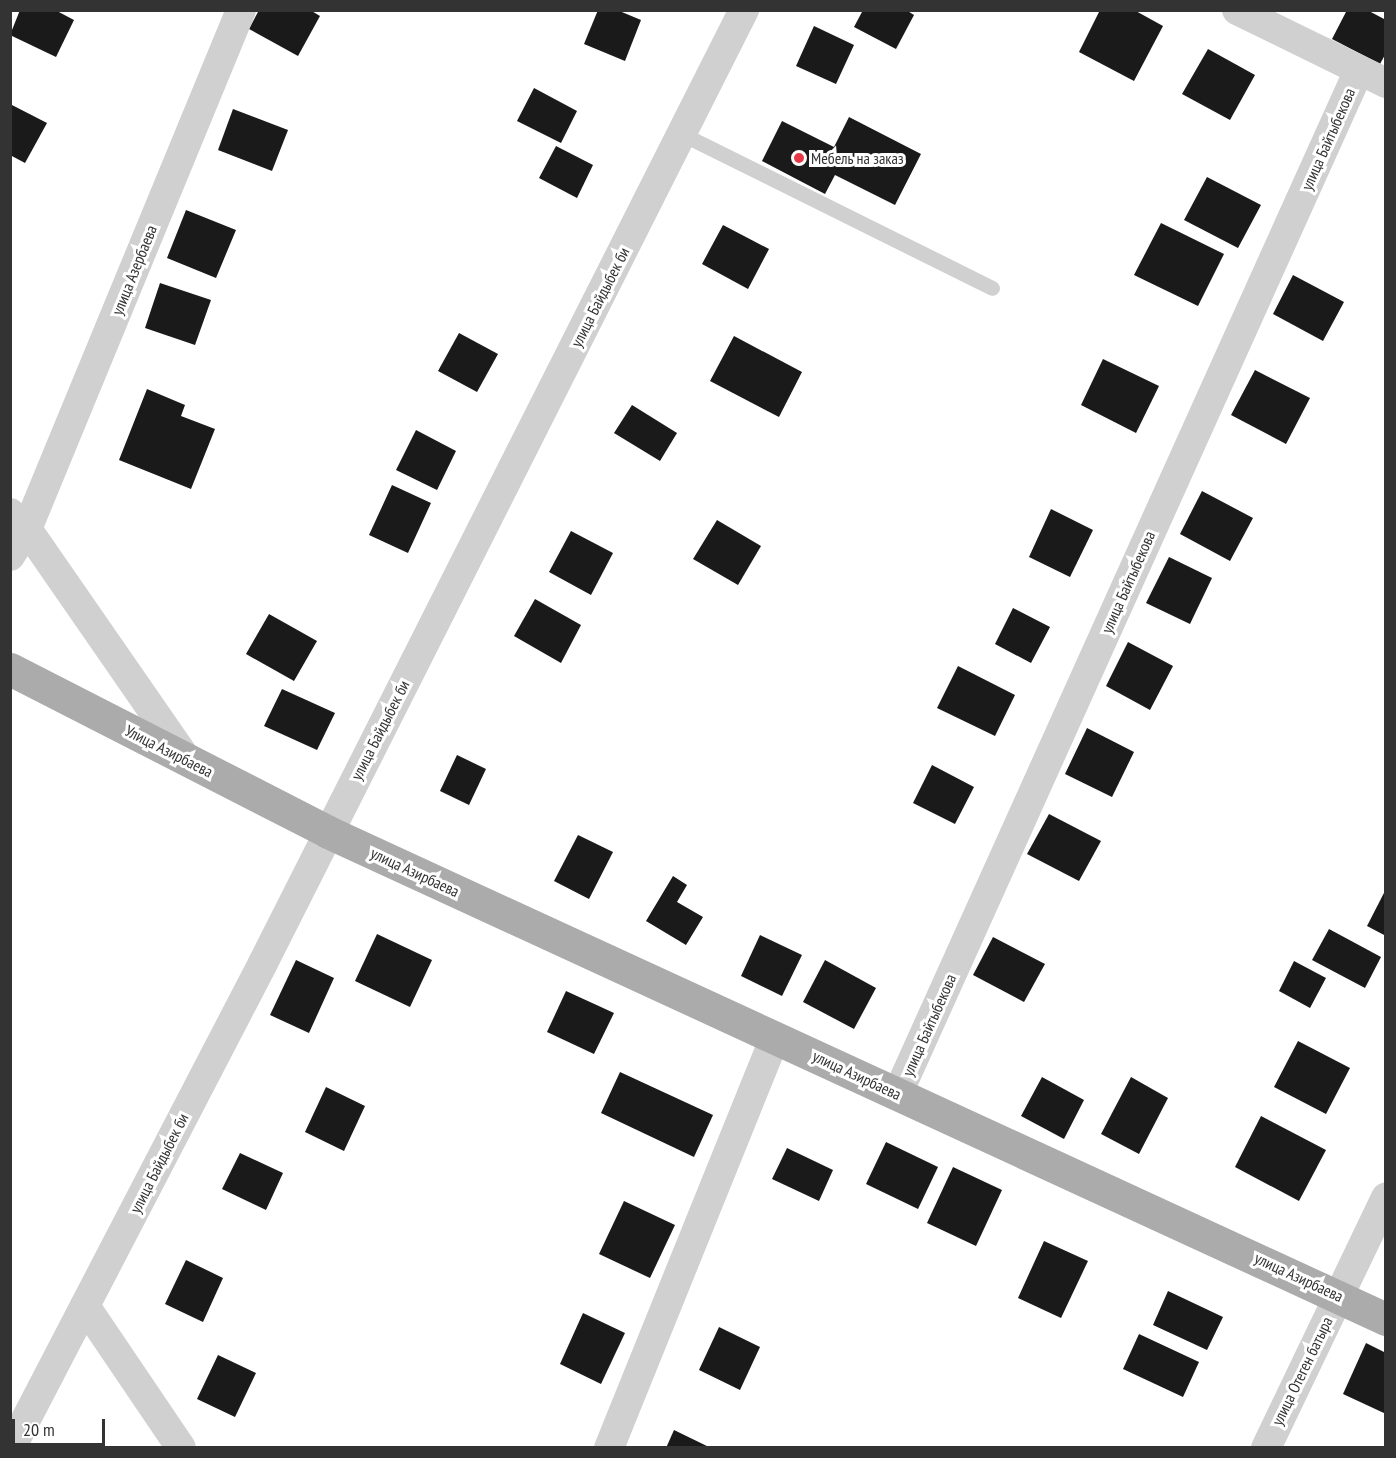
<!DOCTYPE html>
<meta charset="utf-8">
<style>
body{margin:0}
#map{position:relative;width:1396px;height:1458px;overflow:hidden;background:#fff;font-family:"PT Sans Narrow",sans-serif}
div>[style]{position:absolute}
.building>*{inset:0;background:#1a1a1a}
.lane>*{height:15px;margin:-7.5px;padding:0 7.5px;transform-origin:7.5px;border-radius:7.5px;background:#d0d0d0}
.street>*{height:30px;margin:-15px;padding:0 15px;transform-origin:15px;border-radius:15px;background:#d0d0d0}
.primary>*{height:33px;margin:-16.5px;padding:0 16.5px;transform-origin:16.5px;border-radius:16.5px;background:#ababab}
.dots>*{width:16px;height:16px;translate:-50% -50%;box-sizing:border-box;border:3px solid #fff;border-radius:50%}
span{translate:-50% -50%;white-space:nowrap;text-align:center;line-height:1.15;-webkit-text-stroke:6px #fff;paint-order:stroke}
.street-label{font-size:16px;color:#333}
.poi-label{font-size:16px;color:#333}
.left{translate:0 -50%;text-align:left}
.frame{position:absolute;inset:0;border:12px solid #333;pointer-events:none}
.scale{position:absolute;left:12px;top:1419px;width:93px;height:27px;box-sizing:border-box;border:3px solid #333;border-top:0;padding-left:8px;font-size:18px;line-height:21px;white-space:nowrap;color:#333;-webkit-text-stroke:4px #fff;paint-order:stroke}
</style>
<div id="map">
<div class="building">
<div style="clip-path:polygon(20px 10px,55px 10px,74px 20px,56px 57px,10px 35px)"></div>
<div style="clip-path:polygon(259px 10px,310px 10px,320px 16px,298px 56px,249px 29px)"></div>
<div style="clip-path:polygon(598px 10px,617px 10px,641px 20px,625px 61px,584px 44px)"></div>
<div style="clip-path:polygon(863px 10px,906px 10px,914px 15px,896px 49px,854px 27px)"></div>
<div style="clip-path:polygon(1100px 10px,1134px 10px,1163px 26px,1134px 81px,1079px 52px)"></div>
<div style="clip-path:polygon(1347px 10px,1367px 10px,1386px 20px,1386px 53px,1380px 64px,1332px 39px)"></div>
<div style="clip-path:polygon(814px 26px,854px 45px,836px 84px,796px 66px)"></div>
<div style="clip-path:polygon(1208px 49px,1255px 75px,1230px 120px,1182px 94px)"></div>
<div style="clip-path:polygon(534px 88px,577px 111px,561px 143px,517px 121px)"></div>
<div style="clip-path:polygon(10px 104px,47px 123px,25px 163px,10px 155px)"></div>
<div style="clip-path:polygon(233px 109px,288px 130px,272px 171px,218px 150px)"></div>
<div style="clip-path:polygon(849px 117px,921px 154px,895px 205px,835px 175px,825px 194px,762px 161px,782px 121px,834px 147px)"></div>
<div style="clip-path:polygon(556px 146px,593px 165px,577px 198px,539px 178px)"></div>
<div style="clip-path:polygon(1207px 177px,1261px 205px,1238px 248px,1184px 220px)"></div>
<div style="clip-path:polygon(186px 210px,236px 230px,216px 278px,167px 258px)"></div>
<div style="clip-path:polygon(1161px 223px,1224px 254px,1198px 306px,1134px 275px)"></div>
<div style="clip-path:polygon(723px 225px,769px 249px,748px 289px,702px 264px)"></div>
<div style="clip-path:polygon(1293px 275px,1344px 302px,1323px 341px,1273px 314px)"></div>
<div style="clip-path:polygon(160px 283px,211px 300px,195px 345px,145px 328px)"></div>
<div style="clip-path:polygon(459px 333px,498px 354px,477px 392px,438px 371px)"></div>
<div style="clip-path:polygon(734px 336px,802px 372px,779px 417px,710px 381px)"></div>
<div style="clip-path:polygon(1103px 359px,1159px 386px,1136px 433px,1081px 405px)"></div>
<div style="clip-path:polygon(1255px 370px,1310px 398px,1286px 444px,1231px 415px)"></div>
<div style="clip-path:polygon(147px 389px,185px 405px,181px 416px,215px 429px,191px 489px,119px 460px)"></div>
<div style="clip-path:polygon(632px 405px,677px 433px,660px 461px,614px 433px)"></div>
<div style="clip-path:polygon(416px 430px,456px 451px,437px 490px,396px 470px)"></div>
<div style="clip-path:polygon(392px 485px,431px 503px,408px 553px,369px 535px)"></div>
<div style="clip-path:polygon(1202px 491px,1253px 518px,1230px 561px,1180px 534px)"></div>
<div style="clip-path:polygon(1051px 509px,1093px 530px,1070px 577px,1029px 557px)"></div>
<div style="clip-path:polygon(717px 520px,761px 546px,738px 585px,693px 559px)"></div>
<div style="clip-path:polygon(571px 531px,613px 553px,591px 595px,549px 572px)"></div>
<div style="clip-path:polygon(1169px 557px,1212px 578px,1190px 624px,1146px 603px)"></div>
<div style="clip-path:polygon(535px 599px,581px 625px,561px 663px,514px 636px)"></div>
<div style="clip-path:polygon(1013px 608px,1050px 627px,1031px 663px,995px 644px)"></div>
<div style="clip-path:polygon(269px 614px,317px 641px,294px 681px,246px 654px)"></div>
<div style="clip-path:polygon(1128px 642px,1173px 666px,1150px 710px,1106px 686px)"></div>
<div style="clip-path:polygon(958px 666px,1015px 695px,995px 736px,937px 708px)"></div>
<div style="clip-path:polygon(282px 689px,335px 713px,317px 750px,264px 726px)"></div>
<div style="clip-path:polygon(1087px 728px,1134px 752px,1112px 797px,1065px 774px)"></div>
<div style="clip-path:polygon(457px 755px,486px 769px,469px 805px,440px 791px)"></div>
<div style="clip-path:polygon(932px 765px,974px 787px,955px 824px,913px 803px)"></div>
<div style="clip-path:polygon(1049px 814px,1101px 841px,1079px 881px,1027px 854px)"></div>
<div style="clip-path:polygon(578px 835px,613px 852px,589px 899px,554px 881px)"></div>
<div style="clip-path:polygon(673px 876px,687px 885px,677px 902px,703px 917px,686px 945px,646px 921px)"></div>
<div style="clip-path:polygon(1386px 889px,1386px 936px,1367px 926px)"></div>
<div style="clip-path:polygon(1329px 929px,1381px 957px,1365px 988px,1312px 960px)"></div>
<div style="clip-path:polygon(377px 934px,432px 960px,410px 1007px,355px 981px)"></div>
<div style="clip-path:polygon(760px 935px,802px 955px,782px 996px,741px 976px)"></div>
<div style="clip-path:polygon(993px 937px,1045px 964px,1024px 1002px,973px 975px)"></div>
<div style="clip-path:polygon(296px 960px,334px 978px,309px 1033px,270px 1015px)"></div>
<div style="clip-path:polygon(825px 960px,876px 988px,854px 1029px,803px 1002px)"></div>
<div style="clip-path:polygon(1294px 961px,1326px 978px,1310px 1008px,1279px 991px)"></div>
<div style="clip-path:polygon(566px 991px,614px 1013px,594px 1054px,547px 1032px)"></div>
<div style="clip-path:polygon(1298px 1041px,1350px 1068px,1326px 1114px,1274px 1087px)"></div>
<div style="clip-path:polygon(620px 1072px,713px 1115px,694px 1157px,601px 1113px)"></div>
<div style="clip-path:polygon(1042px 1077px,1084px 1100px,1064px 1139px,1021px 1116px)"></div>
<div style="clip-path:polygon(1131px 1077px,1168px 1098px,1139px 1154px,1101px 1134px)"></div>
<div style="clip-path:polygon(326px 1087px,365px 1106px,344px 1151px,305px 1132px)"></div>
<div style="clip-path:polygon(1261px 1116px,1326px 1150px,1299px 1201px,1235px 1167px)"></div>
<div style="clip-path:polygon(886px 1142px,938px 1167px,918px 1209px,866px 1184px)"></div>
<div style="clip-path:polygon(787px 1148px,833px 1170px,819px 1201px,772px 1179px)"></div>
<div style="clip-path:polygon(240px 1153px,283px 1173px,266px 1210px,222px 1189px)"></div>
<div style="clip-path:polygon(953px 1167px,1002px 1190px,976px 1246px,927px 1223px)"></div>
<div style="clip-path:polygon(624px 1201px,675px 1225px,650px 1278px,599px 1254px)"></div>
<div style="clip-path:polygon(1044px 1241px,1088px 1261px,1061px 1318px,1018px 1298px)"></div>
<div style="clip-path:polygon(186px 1260px,223px 1278px,203px 1322px,165px 1304px)"></div>
<div style="clip-path:polygon(1168px 1291px,1223px 1317px,1207px 1350px,1153px 1325px)"></div>
<div style="clip-path:polygon(583px 1313px,625px 1333px,601px 1384px,560px 1364px)"></div>
<div style="clip-path:polygon(719px 1327px,760px 1347px,740px 1390px,699px 1370px)"></div>
<div style="clip-path:polygon(1139px 1334px,1199px 1362px,1183px 1397px,1123px 1369px)"></div>
<div style="clip-path:polygon(1366px 1343px,1386px 1353px,1386px 1414px,1343px 1394px)"></div>
<div style="clip-path:polygon(218px 1355px,256px 1373px,235px 1417px,197px 1399px)"></div>
<div style="clip-path:polygon(674px 1430px,711px 1448px,666px 1448px)"></div>
</div>
<div class="lane">
<div style="left:682px;top:134px;width:346px;rotate:26.4deg"></div>
</div>
<div class="street">
<div style="left:1237px;top:10px;width:166px;rotate:26.1deg"></div>
<div style="left:10px;top:513px;width:23px;rotate:43deg"></div>
<div style="left:27px;top:529px;width:281px;rotate:55.3deg"></div>
<div style="left:10px;top:556px;width:32px;rotate:-58deg"></div>
<div style="left:27px;top:529px;width:561px;rotate:-67.59deg"></div>
<div style="left:898px;top:1093px;width:1122px;rotate:-65.74deg"></div>
<div style="left:85px;top:1306px;width:171px;rotate:55.9deg"></div>
<div style="left:11px;top:1448px;width:547px;rotate:-62.54deg"></div>
<div style="left:263px;top:963px;width:1068px;rotate:-63.22deg"></div>
<div style="left:609px;top:1448px;width:443px;rotate:-68deg"></div>
<div style="left:1266px;top:1448px;width:278px;rotate:-64.4deg"></div>
</div>
<div class="primary">
<div style="left:10px;top:669px;width:357px;rotate:27.1deg"></div>
<div style="left:328px;top:832px;width:1165px;rotate:24.72deg"></div>
</div>
<div class="dots">
<div style="left:799px;top:158px;background:#e63946"></div>
</div>
<div class="street-label">
<span style="left:1328px;top:139px;rotate:-66deg">улица Байтыбекова</span>
<span style="left:134px;top:270px;rotate:-68deg">улица Азербаева</span>
<span style="left:600px;top:297px;rotate:-63deg">улица Байдыбек би</span>
<span style="left:1128px;top:582px;rotate:-66deg">улица Байтыбекова</span>
<span style="left:380px;top:730px;rotate:-63deg">улица Байдыбек би</span>
<span style="left:169px;top:751px;rotate:27deg">Улица Азирбаева</span>
<span style="left:415px;top:872px;rotate:25deg">улица Азирбаева</span>
<span style="left:929px;top:1025px;rotate:-66deg">улица Байтыбекова</span>
<span style="left:857px;top:1075px;rotate:25deg">улица Азирбаева</span>
<span style="left:159px;top:1163px;rotate:-63deg">улица Байдыбек би</span>
<span style="left:1299px;top:1277px;rotate:25deg">улица Азирбаева</span>
<span style="left:1302px;top:1371px;rotate:-64deg">улица Отеген батыра</span>
</div>
<div class="poi-label">
<span class="left" style="left:811px;top:158px">Мебель на заказ</span>
</div>
<div class="frame"></div>
<div class="scale">20 m</div>
</div>
